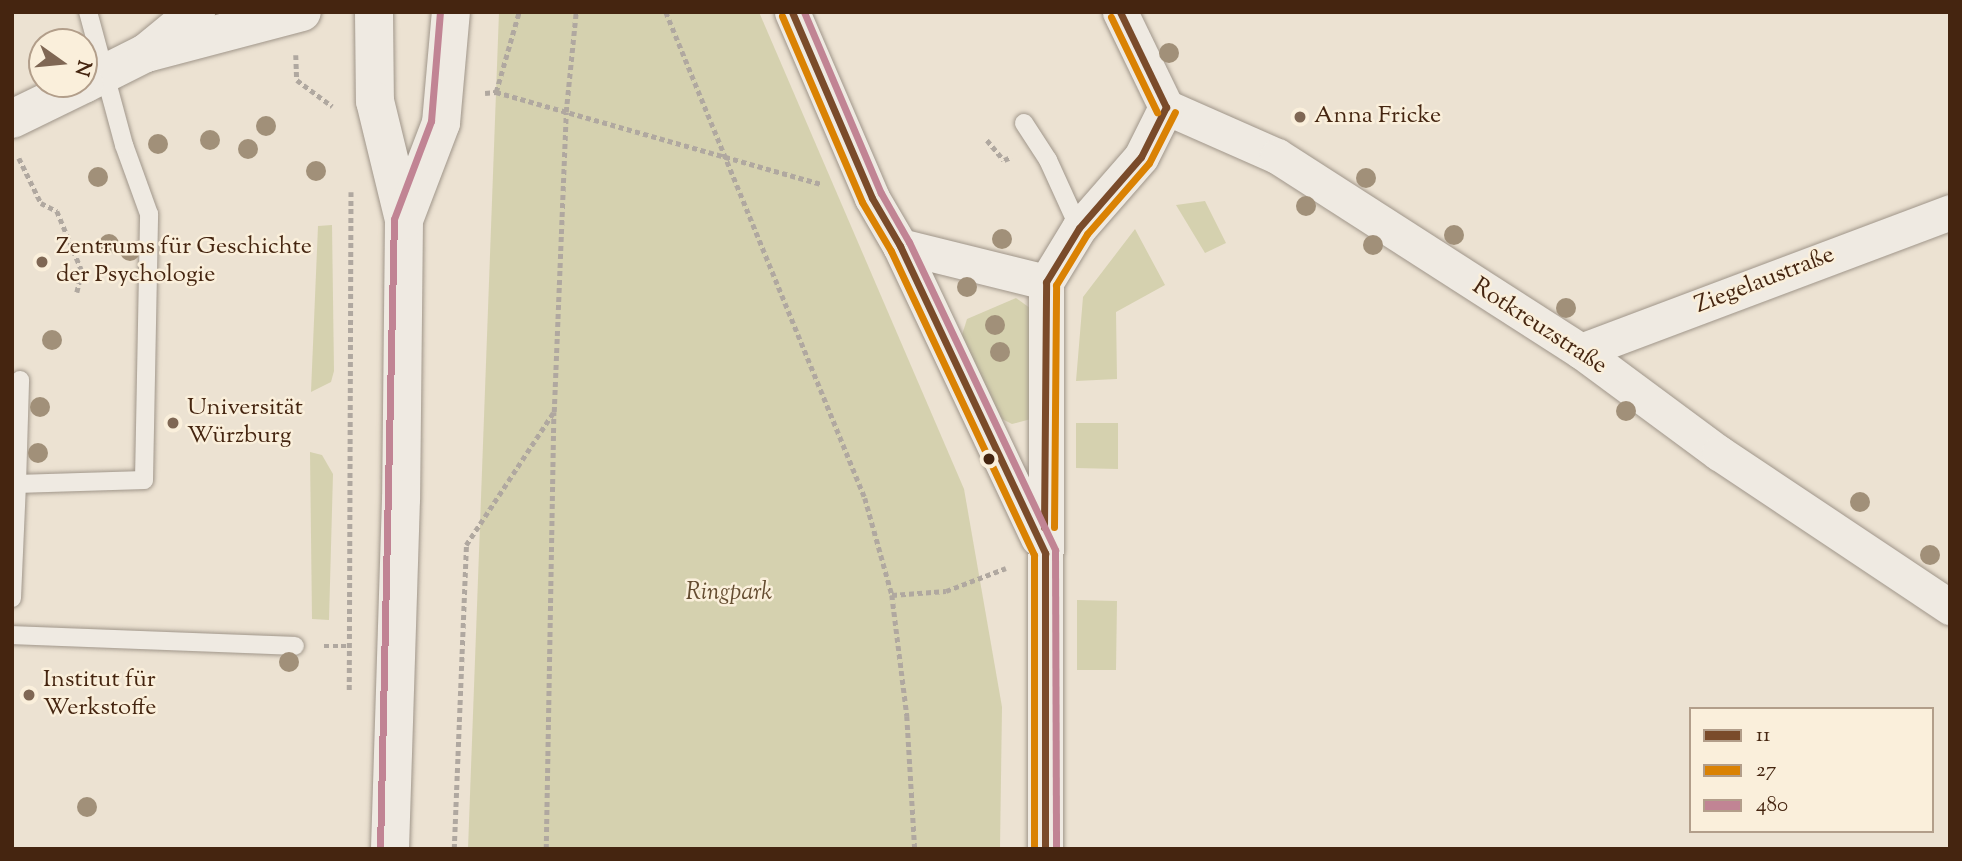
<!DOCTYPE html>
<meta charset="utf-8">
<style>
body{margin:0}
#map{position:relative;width:1962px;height:861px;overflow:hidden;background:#ece2d2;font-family:"Sorts Mill Goudy",serif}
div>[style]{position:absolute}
.green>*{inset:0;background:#d5d1af}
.path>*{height:4.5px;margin-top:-2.25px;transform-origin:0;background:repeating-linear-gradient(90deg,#b0a8a0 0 5px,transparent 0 8.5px)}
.roads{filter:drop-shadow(0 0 2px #a0968a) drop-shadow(0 0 2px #a0968a)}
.lane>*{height:18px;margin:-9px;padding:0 9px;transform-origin:9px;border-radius:9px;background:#efeae2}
.street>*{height:35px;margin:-17.5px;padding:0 17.5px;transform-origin:17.5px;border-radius:17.5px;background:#efeae2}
.secondary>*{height:38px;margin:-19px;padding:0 19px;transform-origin:19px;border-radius:19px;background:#efeae2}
.bus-1>*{height:7px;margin:-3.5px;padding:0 3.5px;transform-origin:3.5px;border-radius:3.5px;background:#7a4b2a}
.bus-2>*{height:7px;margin:-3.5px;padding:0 3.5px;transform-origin:3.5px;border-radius:3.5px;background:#da8203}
.bus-3>*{height:7px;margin:-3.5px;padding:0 3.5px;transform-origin:3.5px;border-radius:3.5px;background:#c18494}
.trees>*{width:20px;height:20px;margin:-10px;border-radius:50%;background:#a19079}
.dots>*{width:19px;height:19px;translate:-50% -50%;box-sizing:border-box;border:4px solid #faefdb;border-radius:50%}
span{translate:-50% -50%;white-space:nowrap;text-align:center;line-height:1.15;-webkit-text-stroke:5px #faefdb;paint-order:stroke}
.poi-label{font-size:24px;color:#452510}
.left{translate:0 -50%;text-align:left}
.street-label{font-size:24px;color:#452510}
.park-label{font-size:24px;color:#644c30;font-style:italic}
.frame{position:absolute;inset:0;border:14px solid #452510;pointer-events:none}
.legend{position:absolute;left:1689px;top:707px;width:245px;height:126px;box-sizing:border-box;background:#faefdb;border:2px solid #b29e8a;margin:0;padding:9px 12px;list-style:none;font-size:21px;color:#452510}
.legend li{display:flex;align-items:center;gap:14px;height:35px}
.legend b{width:35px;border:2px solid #b29e8a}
.north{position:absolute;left:28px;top:28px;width:70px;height:70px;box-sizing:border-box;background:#faefdb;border:2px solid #b29e8a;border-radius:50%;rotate:105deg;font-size:19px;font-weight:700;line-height:28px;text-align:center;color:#452510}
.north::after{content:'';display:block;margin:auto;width:24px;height:32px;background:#7f6754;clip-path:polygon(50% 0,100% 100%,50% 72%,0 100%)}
</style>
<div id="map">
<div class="green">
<div style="clip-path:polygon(499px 12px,759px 12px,964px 489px,1002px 707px,1000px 849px,468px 849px)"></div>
<div style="clip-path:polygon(1205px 201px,1226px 243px,1205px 253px,1176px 205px)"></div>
<div style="clip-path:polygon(332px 225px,334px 371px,331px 382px,311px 392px,318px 226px)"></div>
<div style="clip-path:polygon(1135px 229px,1165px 285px,1116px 312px,1117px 379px,1076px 381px,1083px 297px)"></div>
<div style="clip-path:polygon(1016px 298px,1030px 308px,1031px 419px,1012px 424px,998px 417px,961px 338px,967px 319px)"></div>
<div style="clip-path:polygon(1076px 423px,1118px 423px,1118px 469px,1076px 468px)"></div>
<div style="clip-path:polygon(310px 452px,322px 455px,333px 474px,329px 620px,312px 619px)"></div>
<div style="clip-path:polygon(1077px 600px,1117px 601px,1116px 670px,1077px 670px)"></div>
</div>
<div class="path">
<div style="left:666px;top:12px;width:525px;rotate:67.73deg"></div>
<div style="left:865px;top:498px;width:101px;rotate:74.4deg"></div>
<div style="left:892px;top:595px;width:122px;rotate:82.9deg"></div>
<div style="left:907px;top:716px;width:133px;rotate:86.6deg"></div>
<div style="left:296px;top:55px;width:25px;rotate:88deg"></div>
<div style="left:297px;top:80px;width:44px;rotate:36.6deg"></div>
<div style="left:496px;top:92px;width:83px;rotate:-74deg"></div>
<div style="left:485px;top:93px;width:11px;rotate:-5deg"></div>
<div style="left:496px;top:92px;width:338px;rotate:15.8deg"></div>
<div style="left:987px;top:140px;width:26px;rotate:50deg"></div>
<div style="left:1004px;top:160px;width:8px;rotate:-23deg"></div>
<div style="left:19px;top:158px;width:50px;rotate:63.9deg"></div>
<div style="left:41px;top:203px;width:18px;rotate:27deg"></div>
<div style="left:57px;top:211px;width:65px;rotate:67.4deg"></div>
<div style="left:82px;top:271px;width:22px;rotate:103deg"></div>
<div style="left:892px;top:595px;width:54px;rotate:-4.2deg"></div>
<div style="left:946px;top:591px;width:64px;rotate:-21deg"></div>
<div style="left:324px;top:646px;width:26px"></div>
<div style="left:349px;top:690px;width:498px;rotate:-89.8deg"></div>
<div style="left:454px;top:849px;width:304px;rotate:-87.7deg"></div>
<div style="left:466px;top:545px;width:158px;rotate:-56.6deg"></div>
<div style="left:546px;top:849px;width:437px;rotate:-89deg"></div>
<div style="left:554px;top:412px;width:300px;rotate:-87.7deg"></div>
<div style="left:566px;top:112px;width:100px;rotate:-84.3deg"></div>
</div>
<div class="roads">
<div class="lane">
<div style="left:1024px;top:123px;width:44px;rotate:57deg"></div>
<div style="left:1048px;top:160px;width:75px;rotate:65.5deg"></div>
<div style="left:17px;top:484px;width:104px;rotate:-88.3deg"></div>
<div style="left:12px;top:598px;width:114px;rotate:-87.5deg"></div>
<div style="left:17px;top:484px;width:127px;rotate:-1.8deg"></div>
<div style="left:144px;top:480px;width:266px;rotate:-88.9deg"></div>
<div style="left:149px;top:214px;width:73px;rotate:-109.9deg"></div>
<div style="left:124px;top:145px;width:138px;rotate:-105.1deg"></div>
<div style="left:12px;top:635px;width:283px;rotate:2.2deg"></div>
</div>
<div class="street">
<div style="left:792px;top:12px;width:202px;rotate:66.7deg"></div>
<div style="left:872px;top:198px;width:56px;rotate:59.7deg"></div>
<div style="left:900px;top:246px;width:323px;rotate:64.7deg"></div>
<div style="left:1120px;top:12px;width:106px;rotate:64.2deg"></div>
<div style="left:1166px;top:107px;width:121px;rotate:23.8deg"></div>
<div style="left:1277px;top:156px;width:361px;rotate:32.7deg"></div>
<div style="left:1581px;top:351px;width:172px;rotate:36.5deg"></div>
<div style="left:1719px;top:453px;width:278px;rotate:33.7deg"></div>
<div style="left:900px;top:246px;width:150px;rotate:13.9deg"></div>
<div style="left:1581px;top:351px;width:394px;rotate:-20.6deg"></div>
<div style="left:1045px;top:849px;width:567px;rotate:-89.9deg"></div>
<div style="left:1046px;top:282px;width:63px;rotate:-58.6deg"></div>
<div style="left:1079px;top:228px;width:94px;rotate:-48.9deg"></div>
<div style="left:1141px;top:157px;width:56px;rotate:-63.4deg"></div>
</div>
<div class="secondary">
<div style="left:374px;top:12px;width:89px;rotate:89.4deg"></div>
<div style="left:375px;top:101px;width:122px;rotate:76.3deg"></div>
<div style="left:404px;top:220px;width:279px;rotate:90.6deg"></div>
<div style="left:401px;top:499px;width:350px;rotate:91.8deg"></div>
<div style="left:146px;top:53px;width:161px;rotate:-14.7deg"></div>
<div style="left:84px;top:84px;width:69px;rotate:-26.6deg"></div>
<div style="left:146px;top:53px;width:65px;rotate:-39.4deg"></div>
<div style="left:12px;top:119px;width:80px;rotate:-25.9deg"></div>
<div style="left:404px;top:220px;width:104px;rotate:-69.1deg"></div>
<div style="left:441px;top:123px;width:111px;rotate:-84.9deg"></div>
</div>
</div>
<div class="bus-1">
<div style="left:792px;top:12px;width:202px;rotate:66.7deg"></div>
<div style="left:872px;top:198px;width:56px;rotate:59.7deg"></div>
<div style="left:900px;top:246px;width:340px;rotate:64.7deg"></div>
<div style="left:1045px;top:553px;width:296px;rotate:90deg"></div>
<div style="left:1120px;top:12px;width:106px;rotate:64.2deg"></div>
<div style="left:1044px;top:527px;width:245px;rotate:-89.5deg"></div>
<div style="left:1046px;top:282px;width:63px;rotate:-58.6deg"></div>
<div style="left:1079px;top:228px;width:94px;rotate:-48.9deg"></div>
<div style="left:1141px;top:157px;width:56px;rotate:-63.4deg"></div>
</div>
<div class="bus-2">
<div style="left:782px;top:16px;width:202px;rotate:66.7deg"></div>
<div style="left:862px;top:202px;width:57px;rotate:59.4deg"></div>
<div style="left:891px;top:251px;width:336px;rotate:64.8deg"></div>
<div style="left:1034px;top:555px;width:294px;rotate:90deg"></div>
<div style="left:1111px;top:17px;width:106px;rotate:64.2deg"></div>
<div style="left:1054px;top:527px;width:242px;rotate:-89.5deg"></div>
<div style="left:1056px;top:285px;width:60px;rotate:-58.7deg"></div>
<div style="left:1087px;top:234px;width:94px;rotate:-48.9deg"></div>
<div style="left:1149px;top:163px;width:57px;rotate:-63deg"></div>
</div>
<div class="bus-3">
<div style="left:804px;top:12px;width:197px;rotate:67deg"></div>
<div style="left:881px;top:193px;width:56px;rotate:60.3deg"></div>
<div style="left:909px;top:242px;width:341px;rotate:64.6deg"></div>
<div style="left:1055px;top:550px;width:299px;rotate:89.8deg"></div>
<div style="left:380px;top:849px;width:630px;rotate:-88.73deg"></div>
<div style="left:394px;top:219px;width:105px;rotate:-69.3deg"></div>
<div style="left:431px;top:121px;width:109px;rotate:-85.3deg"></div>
</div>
<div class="trees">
<div style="left:1169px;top:53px"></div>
<div style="left:266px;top:126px"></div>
<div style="left:210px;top:140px"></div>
<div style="left:158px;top:144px"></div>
<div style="left:248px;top:149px"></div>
<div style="left:316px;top:171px"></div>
<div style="left:98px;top:177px"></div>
<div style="left:1366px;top:178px"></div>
<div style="left:1306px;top:206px"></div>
<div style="left:1454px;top:235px"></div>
<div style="left:1002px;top:239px"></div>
<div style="left:109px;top:244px"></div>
<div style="left:1373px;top:245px"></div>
<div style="left:130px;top:251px"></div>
<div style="left:967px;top:287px"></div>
<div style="left:1566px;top:308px"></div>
<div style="left:995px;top:325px"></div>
<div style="left:52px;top:340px"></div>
<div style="left:1000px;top:352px"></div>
<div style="left:40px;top:407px"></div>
<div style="left:1626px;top:411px"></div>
<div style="left:38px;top:453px"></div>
<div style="left:1860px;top:502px"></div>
<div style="left:1930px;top:555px"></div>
<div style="left:289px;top:662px"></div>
<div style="left:87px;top:807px"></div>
</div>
<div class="dots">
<div style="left:1300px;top:117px;background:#7f6754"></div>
<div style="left:42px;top:262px;background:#7f6754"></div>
<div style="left:173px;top:423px;background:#7f6754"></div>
<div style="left:989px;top:459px;background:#452510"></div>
<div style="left:29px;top:695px;background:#7f6754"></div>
</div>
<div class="poi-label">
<span class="left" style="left:1314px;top:117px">Anna Fricke</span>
<span class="left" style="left:56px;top:262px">Zentrums für Geschichte<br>der Psychologie</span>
<span class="left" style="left:187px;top:423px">Universität<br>Würzburg</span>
<span class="left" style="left:43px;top:695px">Institut für<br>Werkstoffe</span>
</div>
<div class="street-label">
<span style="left:1765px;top:281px;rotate:-21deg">Ziegelaustraße</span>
<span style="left:1539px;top:327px;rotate:33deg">Rotkreuzstraße</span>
</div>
<div class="park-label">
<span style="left:729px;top:594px">Ringpark</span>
</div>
<div class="frame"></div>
<ul class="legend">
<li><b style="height:9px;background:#7a4b2a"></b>11</li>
<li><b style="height:9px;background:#da8203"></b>27</li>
<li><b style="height:9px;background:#c18494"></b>480</li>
</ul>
<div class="north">N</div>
</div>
